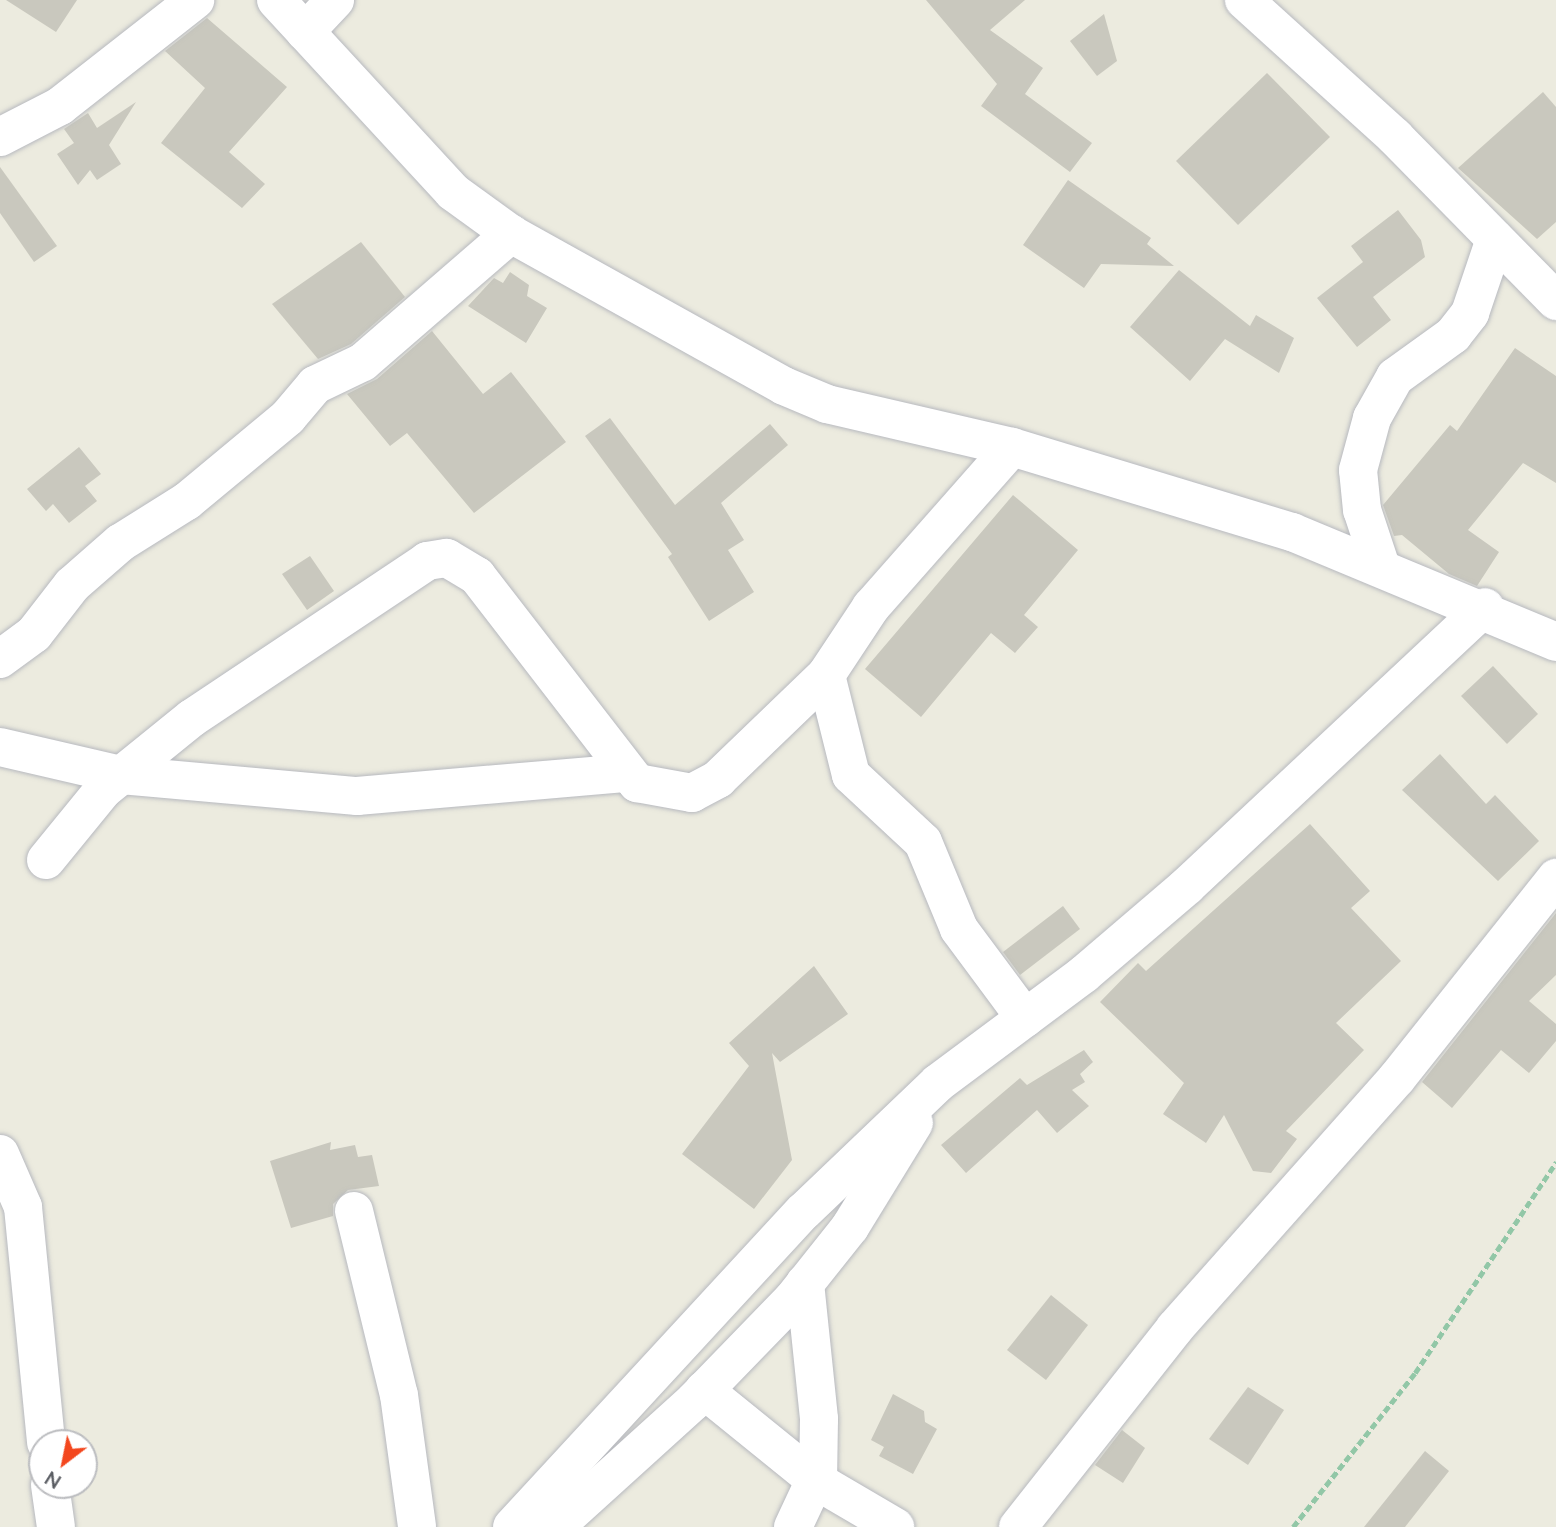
<!DOCTYPE html>
<style>
body{margin:0}
#map{position:relative;width:1556px;height:1527px;overflow:hidden;background:#ecebdf;font-family:Lato,sans-serif}
div>[style]{position:absolute}
.building>*{inset:0;background:#c9c8be}
.path>*{height:4.5px;margin-top:-2.25px;transform-origin:0;background:repeating-linear-gradient(90deg,#92c7a7 0 7px,transparent 0 10.5px)}
.roads{filter:drop-shadow(0 0 2px #b7b9bf) drop-shadow(0 0 2px #b7b9bf)}
.minor>*{height:38px;margin:-19px;padding:0 19px;transform-origin:19px;border-radius:19px;background:#fff}
span{translate:-50% -50%;white-space:nowrap;text-align:center;line-height:1.15;-webkit-text-stroke:5px #fff;paint-order:stroke}
.north{position:absolute;left:28px;top:1429px;width:70px;height:70px;box-sizing:border-box;background:#fff;border:2px solid #bcbdc0;border-radius:50%;rotate:212deg;font-size:19px;font-weight:700;line-height:28px;text-align:center;color:#585b61}
.north::after{content:'';display:block;margin:auto;width:24px;height:32px;background:#f3471e;clip-path:polygon(50% 0,100% 100%,50% 72%,0 100%)}
</style>
<div id="map">
<div class="building">
<div style="clip-path:polygon(6px 0,77px 0,56px 32px)"></div>
<div style="clip-path:polygon(926px 0,1025px 0,990px 30px,1043px 68px,1025px 94px,1092px 143px,1070px 172px,981px 106px,997px 84px)"></div>
<div style="clip-path:polygon(1104px 14px,1117px 61px,1097px 76px,1070px 41px)"></div>
<div style="clip-path:polygon(207px 18px,287px 87px,229px 152px,265px 184px,242px 208px,161px 143px,205px 88px,165px 51px)"></div>
<div style="clip-path:polygon(1267px 73px,1330px 137px,1238px 225px,1176px 161px)"></div>
<div style="clip-path:polygon(1543px 92px,1556px 107px,1556px 222px,1537px 239px,1458px 168px)"></div>
<div style="clip-path:polygon(136px 102px,109px 145px,121px 164px,97px 180px,90px 170px,78px 185px,57px 154px,74px 143px,64px 129px,88px 113px,97px 128px)"></div>
<div style="clip-path:polygon(0 167px,57px 246px,34px 262px,0 213px)"></div>
<div style="clip-path:polygon(1068px 180px,1151px 238px,1147px 244px,1174px 266px,1101px 264px,1084px 288px,1023px 245px)"></div>
<div style="clip-path:polygon(1398px 210px,1421px 240px,1425px 257px,1373px 297px,1391px 320px,1357px 347px,1317px 298px,1363px 262px,1351px 246px)"></div>
<div style="clip-path:polygon(361px 242px,405px 297px,351px 344px,318px 359px,272px 304px)"></div>
<div style="clip-path:polygon(1179px 270px,1250px 326px,1256px 315px,1294px 338px,1279px 373px,1225px 339px,1190px 381px,1130px 327px)"></div>
<div style="clip-path:polygon(510px 272px,529px 285px,527px 296px,547px 308px,526px 343px,468px 306px,494px 278px,503px 283px)"></div>
<div style="clip-path:polygon(432px 331px,483px 394px,511px 372px,566px 442px,474px 513px,407px 433px,390px 446px,347px 394px,377px 379px)"></div>
<div style="clip-path:polygon(1515px 348px,1556px 376px,1556px 483px,1523px 463px,1468px 530px,1499px 552px,1477px 586px,1449px 574px,1402px 535px,1394px 536px,1383px 505px,1450px 425px,1457px 431px)"></div>
<div style="clip-path:polygon(610px 418px,675px 505px,770px 424px,788px 445px,721px 503px,744px 540px,728px 550px,754px 592px,709px 621px,668px 557px,672px 554px,585px 436px)"></div>
<div style="clip-path:polygon(79px 447px,101px 474px,85px 486px,97px 501px,69px 523px,53px 504px,46px 511px,27px 489px)"></div>
<div style="clip-path:polygon(1013px 495px,1078px 550px,1024px 615px,1038px 627px,1015px 653px,991px 633px,921px 717px,865px 669px)"></div>
<div style="clip-path:polygon(310px 556px,334px 591px,307px 610px,282px 574px)"></div>
<div style="clip-path:polygon(1493px 666px,1538px 714px,1507px 744px,1461px 696px)"></div>
<div style="clip-path:polygon(1440px 754px,1486px 804px,1495px 795px,1539px 841px,1498px 881px,1402px 790px)"></div>
<div style="clip-path:polygon(1310px 824px,1370px 891px,1351px 908px,1401px 961px,1336px 1023px,1364px 1050px,1286px 1131px,1297px 1139px,1271px 1173px,1253px 1171px,1224px 1115px,1206px 1143px,1163px 1114px,1184px 1083px,1100px 1002px,1138px 963px,1146px 971px)"></div>
<div style="clip-path:polygon(1063px 906px,1080px 929px,1020px 975px,1003px 952px)"></div>
<div style="clip-path:polygon(1556px 913px,1556px 975px,1529px 1001px,1556px 1024px,1556px 1041px,1529px 1073px,1501px 1050px,1452px 1108px,1422px 1082px)"></div>
<div style="clip-path:polygon(814px 966px,848px 1014px,780px 1062px,772px 1053px,792px 1160px,754px 1209px,682px 1154px,749px 1066px,729px 1043px)"></div>
<div style="clip-path:polygon(1084px 1050px,1093px 1062px,1080px 1074px,1085px 1082px,1072px 1090px,1089px 1106px,1057px 1133px,1037px 1110px,966px 1173px,941px 1145px,1020px 1078px,1027px 1085px)"></div>
<div style="clip-path:polygon(331px 1142px,330px 1150px,355px 1145px,358px 1157px,372px 1155px,379px 1186px,348px 1190px,333px 1204px,333px 1216px,291px 1228px,270px 1161px)"></div>
<div style="clip-path:polygon(1051px 1295px,1088px 1325px,1046px 1380px,1007px 1350px)"></div>
<div style="clip-path:polygon(1248px 1387px,1284px 1410px,1248px 1465px,1209px 1439px)"></div>
<div style="clip-path:polygon(893px 1394px,924px 1411px,925px 1422px,937px 1429px,913px 1474px,879px 1456px,884px 1447px,871px 1440px)"></div>
<div style="clip-path:polygon(1122px 1430px,1145px 1448px,1123px 1483px,1095px 1465px)"></div>
<div style="clip-path:polygon(1425px 1451px,1449px 1471px,1405px 1527px,1364px 1527px)"></div>
</div>
<div class="path">
<div style="left:1293px;top:1527px;width:196px;rotate:-51.6deg"></div>
<div style="left:1415px;top:1373px;width:254px;rotate:-56.2deg"></div>
</div>
<div class="roads">
<div class="minor">
<div style="left:276px;top:0;width:261px;rotate:47.3deg"></div>
<div style="left:453px;top:192px;width:72px;rotate:35.9deg"></div>
<div style="left:511px;top:234px;width:312px;rotate:29.1deg"></div>
<div style="left:784px;top:386px;width:47px;rotate:22.7deg"></div>
<div style="left:827px;top:404px;width:190px;rotate:13.1deg"></div>
<div style="left:1012px;top:447px;width:293px;rotate:16.9deg"></div>
<div style="left:1292px;top:532px;width:286px;rotate:22.6deg"></div>
<div style="left:1244px;top:0;width:204px;rotate:42.2deg"></div>
<div style="left:1395px;top:137px;width:230px;rotate:45.5deg"></div>
<div style="left:305px;top:32px;width:44px;rotate:-46.8deg"></div>
<div style="left:0;top:137px;width:68px;rotate:-27.3deg"></div>
<div style="left:60px;top:106px;width:172px;rotate:-38.1deg"></div>
<div style="left:1381px;top:567px;width:60px;rotate:-108.4deg"></div>
<div style="left:1362px;top:510px;width:40px;rotate:-95.7deg"></div>
<div style="left:1358px;top:470px;width:54px;rotate:-74.9deg"></div>
<div style="left:1372px;top:418px;width:47px;rotate:-60.7deg"></div>
<div style="left:1395px;top:377px;width:72px;rotate:-35.9deg"></div>
<div style="left:1453px;top:335px;width:28px;rotate:-52deg"></div>
<div style="left:1470px;top:313px;width:78px;rotate:-71.3deg"></div>
<div style="left:0;top:659px;width:42px;rotate:-36.3deg"></div>
<div style="left:34px;top:634px;width:62px;rotate:-52.2deg"></div>
<div style="left:72px;top:585px;width:64px;rotate:-41.2deg"></div>
<div style="left:120px;top:543px;width:79px;rotate:-32.1deg"></div>
<div style="left:187px;top:501px;width:131px;rotate:-39.7deg"></div>
<div style="left:288px;top:417px;width:42px;rotate:-49.8deg"></div>
<div style="left:315px;top:385px;width:53px;rotate:-25.6deg"></div>
<div style="left:363px;top:362px;width:196px;rotate:-40.9deg"></div>
<div style="left:826px;top:675px;width:103px;rotate:76deg"></div>
<div style="left:851px;top:775px;width:98px;rotate:42.9deg"></div>
<div style="left:923px;top:842px;width:94px;rotate:67.5deg"></div>
<div style="left:959px;top:929px;width:111px;rotate:53.4deg"></div>
<div style="left:0;top:747px;width:124px;rotate:13deg"></div>
<div style="left:121px;top:775px;width:237px;rotate:5.1deg"></div>
<div style="left:357px;top:796px;width:271px;rotate:-4.9deg"></div>
<div style="left:46px;top:860px;width:90px;rotate:-50.8deg"></div>
<div style="left:103px;top:790px;width:114px;rotate:-39deg"></div>
<div style="left:192px;top:718px;width:283px;rotate:-33.7deg"></div>
<div style="left:427px;top:561px;width:20px;rotate:-9deg"></div>
<div style="left:447px;top:558px;width:35px;rotate:31deg"></div>
<div style="left:477px;top:576px;width:262px;rotate:52.3deg"></div>
<div style="left:637px;top:783px;width:56px;rotate:10.3deg"></div>
<div style="left:692px;top:793px;width:30px;rotate:-28deg"></div>
<div style="left:718px;top:779px;width:150px;rotate:-43.9deg"></div>
<div style="left:826px;top:675px;width:82px;rotate:-56.5deg"></div>
<div style="left:871px;top:607px;width:213px;rotate:-48.6deg"></div>
<div style="left:0;top:1154px;width:58px;rotate:66.5deg"></div>
<div style="left:23px;top:1207px;width:237px;rotate:84.4deg"></div>
<div style="left:354px;top:1211px;width:189px;rotate:76.3deg"></div>
<div style="left:399px;top:1395px;width:133px;rotate:82.2deg"></div>
<div style="left:805px;top:1283px;width:137px;rotate:84.1deg"></div>
<div style="left:819px;top:1419px;width:62px;rotate:90.9deg"></div>
<div style="left:704px;top:1390px;width:143px;rotate:39deg"></div>
<div style="left:815px;top:1480px;width:93px;rotate:30.4deg"></div>
<div style="left:50px;top:1485px;width:42px;rotate:81.9deg"></div>
<div style="left:512px;top:1527px;width:430px;rotate:-47.3deg"></div>
<div style="left:804px;top:1211px;width:185px;rotate:-43.7deg"></div>
<div style="left:938px;top:1083px;width:182px;rotate:-36.7deg"></div>
<div style="left:1084px;top:974px;width:135px;rotate:-40.5deg"></div>
<div style="left:1187px;top:886px;width:408px;rotate:-43.1deg"></div>
<div style="left:555px;top:1527px;width:188px;rotate:-42.2deg"></div>
<div style="left:694px;top:1401px;width:141px;rotate:-45.9deg"></div>
<div style="left:792px;top:1300px;width:93px;rotate:-51.5deg"></div>
<div style="left:850px;top:1227px;width:122px;rotate:-58.4deg"></div>
<div style="left:793px;top:1527px;width:52px;rotate:-64.9deg"></div>
<div style="left:1018px;top:1527px;width:253px;rotate:-51.7deg"></div>
<div style="left:1175px;top:1328px;width:334px;rotate:-48.4deg"></div>
<div style="left:1397px;top:1078px;width:256px;rotate:-51.5deg"></div>
</div>
</div>
<div class="north">N</div>
</div>
